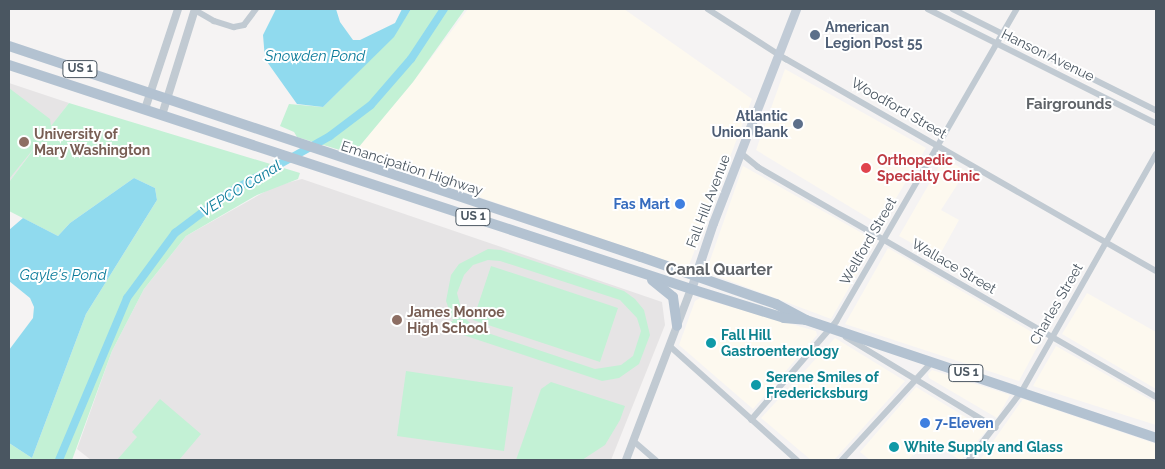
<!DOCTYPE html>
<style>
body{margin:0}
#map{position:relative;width:1165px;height:469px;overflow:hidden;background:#f5f3f3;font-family:Raleway,sans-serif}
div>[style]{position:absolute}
.commercial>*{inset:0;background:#fdf9ef}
.education>*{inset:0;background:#e6e4e5}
.green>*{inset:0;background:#c3f1d5}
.water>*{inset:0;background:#90daee}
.canal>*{height:8px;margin:-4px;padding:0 4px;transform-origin:4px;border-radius:4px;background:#90daee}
.minor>*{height:5.5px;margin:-2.75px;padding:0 2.75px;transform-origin:2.75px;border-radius:2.75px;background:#c1cad2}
.tertiary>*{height:8px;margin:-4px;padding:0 4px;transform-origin:4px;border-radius:4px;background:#c1cad2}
.secondary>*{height:9px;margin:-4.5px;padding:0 4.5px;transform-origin:4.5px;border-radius:4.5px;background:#c1cbd6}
.primary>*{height:10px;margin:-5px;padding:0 5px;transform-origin:5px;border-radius:5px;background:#b3c2d1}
.dots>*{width:14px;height:14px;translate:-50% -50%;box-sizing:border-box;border:2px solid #fff;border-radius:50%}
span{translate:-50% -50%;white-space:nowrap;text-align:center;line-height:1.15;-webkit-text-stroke:4px #fff;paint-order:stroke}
.shield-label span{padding:1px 4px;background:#fff;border:1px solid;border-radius:4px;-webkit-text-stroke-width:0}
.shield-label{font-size:12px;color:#4a5661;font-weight:700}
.service-label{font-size:14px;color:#4e5e75;font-weight:700}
.left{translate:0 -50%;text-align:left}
.right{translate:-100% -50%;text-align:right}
.street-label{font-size:14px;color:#4a5661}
.education-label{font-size:14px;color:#785e54;font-weight:700}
.health-label{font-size:14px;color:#be3a42;font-weight:700}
.shop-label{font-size:14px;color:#366cbe;font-weight:700}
.culture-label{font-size:14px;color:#0d838f;font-weight:700}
.water-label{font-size:15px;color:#0c7c9b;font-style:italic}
.neighbourhood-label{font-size:15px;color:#5f6368;font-weight:700}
.quarter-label{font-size:16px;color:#5f6368;font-weight:700}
.frame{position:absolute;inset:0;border:10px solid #4a5661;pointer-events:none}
</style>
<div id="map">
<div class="commercial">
<div style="clip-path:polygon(468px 9px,624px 9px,752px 99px,688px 268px,353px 154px,413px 82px)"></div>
<div style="clip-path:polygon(785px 69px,926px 148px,880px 225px,756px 150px)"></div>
<div style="clip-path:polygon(944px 158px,966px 171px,941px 210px,959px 220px,938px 258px,899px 236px)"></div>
<div style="clip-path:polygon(743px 166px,876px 241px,831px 319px,706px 272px)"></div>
<div style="clip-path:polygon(888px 248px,1042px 338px,1019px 381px,845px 324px)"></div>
<div style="clip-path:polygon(1087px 293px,1156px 332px,1156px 389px,1062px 334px)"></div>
<div style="clip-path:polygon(700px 298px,816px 331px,817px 335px,753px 409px,679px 345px,695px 301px)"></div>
<div style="clip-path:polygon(835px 338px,905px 381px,834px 460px,811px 460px,761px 418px)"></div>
<div style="clip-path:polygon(1056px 346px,1156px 403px,1156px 425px,1033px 386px)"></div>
<div style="clip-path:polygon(932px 370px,1010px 395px,997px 418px,929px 378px,928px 374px)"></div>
<div style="clip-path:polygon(916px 387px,987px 430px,961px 460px,926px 441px,908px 460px,870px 460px,860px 452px)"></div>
<div style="clip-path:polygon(1023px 399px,1156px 444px,1156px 460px,980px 460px)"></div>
</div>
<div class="education">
<div style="clip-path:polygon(9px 83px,69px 103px,9px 182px)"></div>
<div style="clip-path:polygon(302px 179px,662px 302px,665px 325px,611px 460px,91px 460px,77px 449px,112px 351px,144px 289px,186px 236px,275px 186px)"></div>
</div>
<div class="green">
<div style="clip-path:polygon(411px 9px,465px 9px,413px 82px,353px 154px,297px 137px,294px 132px,280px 126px,289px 104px,323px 107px,393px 37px)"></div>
<div style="clip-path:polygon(9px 88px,50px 119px,51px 126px,69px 103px,300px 173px,298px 179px,257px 195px,186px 236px,144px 289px,112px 351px,72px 460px,9px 460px,9px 443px,32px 458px,86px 314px,157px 200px,155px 188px,134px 178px,70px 223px,58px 236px,9px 211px,9px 182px,43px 137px,9px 179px)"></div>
<div style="clip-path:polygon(evenodd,488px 249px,501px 250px,624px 291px,635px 299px,644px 310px,650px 335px,639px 364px,619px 378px,602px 381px,445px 329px,450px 321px,453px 321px,446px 301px,451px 275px,459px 264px,488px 249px,488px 260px,500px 261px,620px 300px,637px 318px,641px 331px,633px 356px,621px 365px,595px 369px,476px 329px,463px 316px,457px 293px,464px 275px,473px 265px,488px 260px)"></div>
<div style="clip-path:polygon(491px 266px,618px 308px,600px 362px,473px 320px)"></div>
<div style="clip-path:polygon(406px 371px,513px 387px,504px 451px,397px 436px)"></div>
<div style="clip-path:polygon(551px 382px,625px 406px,620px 420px,605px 445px,582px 460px,516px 460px,541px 389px)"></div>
<div style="clip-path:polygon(160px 399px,201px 434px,179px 460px,117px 460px,137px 437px,132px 432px)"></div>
</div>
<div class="water">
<div style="clip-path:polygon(276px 9px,336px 9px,340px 22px,353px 40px,360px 40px,395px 23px,402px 9px,411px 9px,394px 37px,323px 107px,297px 104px,265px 59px,263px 35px)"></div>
<div style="clip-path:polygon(134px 178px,155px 188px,157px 200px,86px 314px,32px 458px,9px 443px,9px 350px,33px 318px,34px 307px,30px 298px,9px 281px,9px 230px,23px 218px,58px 236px,70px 223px)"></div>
</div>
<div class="canal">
<div style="left:59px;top:460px;width:176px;rotate:-67.2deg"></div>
<div style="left:127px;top:298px;width:81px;rotate:-53.6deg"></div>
<div style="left:175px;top:233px;width:66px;rotate:-37deg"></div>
<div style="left:228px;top:193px;width:117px;rotate:-29.2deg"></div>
<div style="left:330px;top:136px;width:51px;rotate:-37.1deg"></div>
<div style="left:371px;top:105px;width:61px;rotate:-49deg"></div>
<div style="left:411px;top:59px;width:60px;rotate:-56.6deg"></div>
</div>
<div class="minor">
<div style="left:708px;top:9px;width:93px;rotate:32.7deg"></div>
<div style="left:786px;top:59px;width:426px;rotate:29.8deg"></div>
<div style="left:928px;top:9px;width:255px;rotate:26.6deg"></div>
<div style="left:953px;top:9px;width:227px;rotate:26.5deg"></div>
<div style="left:195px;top:10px;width:22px;rotate:30deg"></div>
<div style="left:214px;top:21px;width:21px;rotate:17deg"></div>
<div style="left:234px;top:27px;width:10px;rotate:-11deg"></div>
<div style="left:244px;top:25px;width:20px;rotate:-53deg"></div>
<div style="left:741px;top:153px;width:22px;rotate:39deg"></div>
<div style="left:758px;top:167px;width:460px;rotate:30deg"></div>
<div style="left:846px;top:337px;width:175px;rotate:31.2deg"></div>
<div style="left:670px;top:346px;width:171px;rotate:41.9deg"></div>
<div style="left:751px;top:420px;width:130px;rotate:-49.1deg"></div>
<div style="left:836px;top:322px;width:362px;rotate:-60deg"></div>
<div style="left:635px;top:442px;width:28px;rotate:41deg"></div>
<div style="left:842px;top:460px;width:133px;rotate:-47.4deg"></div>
<div style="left:969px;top:460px;width:87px;rotate:-52.5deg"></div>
<div style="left:1022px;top:391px;width:272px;rotate:-60.5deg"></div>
</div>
<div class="tertiary">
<div style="left:145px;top:109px;width:105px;rotate:-71.7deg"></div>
<div style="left:162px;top:115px;width:111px;rotate:-72.7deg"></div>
<div style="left:626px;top:460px;width:183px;rotate:-69.2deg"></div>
</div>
<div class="secondary">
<div style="left:691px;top:289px;width:70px;rotate:-71.6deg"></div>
<div style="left:713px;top:223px;width:230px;rotate:-68.8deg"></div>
</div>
<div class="primary">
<div style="left:9px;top:46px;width:666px;rotate:18.46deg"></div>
<div style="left:641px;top:257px;width:143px;rotate:19.2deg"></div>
<div style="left:776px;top:304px;width:34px;rotate:28deg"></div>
<div style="left:806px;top:320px;width:369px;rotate:18.6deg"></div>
<div style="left:9px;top:65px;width:718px;rotate:18.18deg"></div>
<div style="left:691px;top:289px;width:97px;rotate:17.3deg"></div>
<div style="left:784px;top:318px;width:21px;rotate:5deg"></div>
<div style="left:652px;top:280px;width:27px;rotate:39deg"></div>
<div style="left:673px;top:297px;width:29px;rotate:82deg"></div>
</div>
<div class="dots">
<div style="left:815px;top:35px;background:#5c6f8a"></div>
<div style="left:798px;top:124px;background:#5c6f8a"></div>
<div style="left:24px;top:142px;background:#8d6e63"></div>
<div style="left:866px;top:168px;background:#e0444e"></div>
<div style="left:680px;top:204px;background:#3f7fe0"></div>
<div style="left:397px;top:320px;background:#8d6e63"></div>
<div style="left:711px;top:343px;background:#0f9aa8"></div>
<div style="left:756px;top:385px;background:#0f9aa8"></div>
<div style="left:925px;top:423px;background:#3f7fe0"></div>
<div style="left:894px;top:447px;background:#0f9aa8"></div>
</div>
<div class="shield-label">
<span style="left:80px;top:69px">US 1</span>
<span style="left:473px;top:217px">US 1</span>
<span style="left:966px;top:373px">US 1</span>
</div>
<div class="service-label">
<span class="left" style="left:825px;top:35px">American<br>Legion Post 55</span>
<span class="right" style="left:788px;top:124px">Atlantic<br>Union Bank</span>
</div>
<div class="street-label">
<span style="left:1048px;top:55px;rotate:26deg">Hanson Avenue</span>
<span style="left:899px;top:108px;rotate:30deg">Woodford Street</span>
<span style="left:412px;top:168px;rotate:18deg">Emancipation Highway</span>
<span style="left:708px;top:201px;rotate:-69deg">Fall Hill Avenue</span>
<span style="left:868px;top:241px;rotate:-60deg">Wellford Street</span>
<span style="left:954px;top:266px;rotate:30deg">Wallace Street</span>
<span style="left:1056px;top:304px;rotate:-60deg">Charles Street</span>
</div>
<div class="education-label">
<span class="left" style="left:34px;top:142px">University of<br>Mary Washington</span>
<span class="left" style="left:407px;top:320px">James Monroe<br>High School</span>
</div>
<div class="health-label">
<span class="left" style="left:877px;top:168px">Orthopedic<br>Specialty Clinic</span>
</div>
<div class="shop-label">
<span class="right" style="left:670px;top:204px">Fas Mart</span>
<span class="left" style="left:935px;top:423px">7-Eleven</span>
</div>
<div class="culture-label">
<span class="left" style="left:721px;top:343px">Fall Hill<br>Gastroenterology</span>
<span class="left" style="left:766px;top:385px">Serene Smiles of<br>Fredericksburg</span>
<span class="left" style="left:904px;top:447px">White Supply and Glass</span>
</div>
<div class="water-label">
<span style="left:315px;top:57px">Snowden Pond</span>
<span style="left:241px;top:189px;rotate:-32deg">VEPCO Canal</span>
<span style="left:63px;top:276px">Gayle's Pond</span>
</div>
<div class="neighbourhood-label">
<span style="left:1069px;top:105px">Fairgrounds</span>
</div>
<div class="quarter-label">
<span style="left:719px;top:270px">Canal Quarter</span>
</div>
<div class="frame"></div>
</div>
